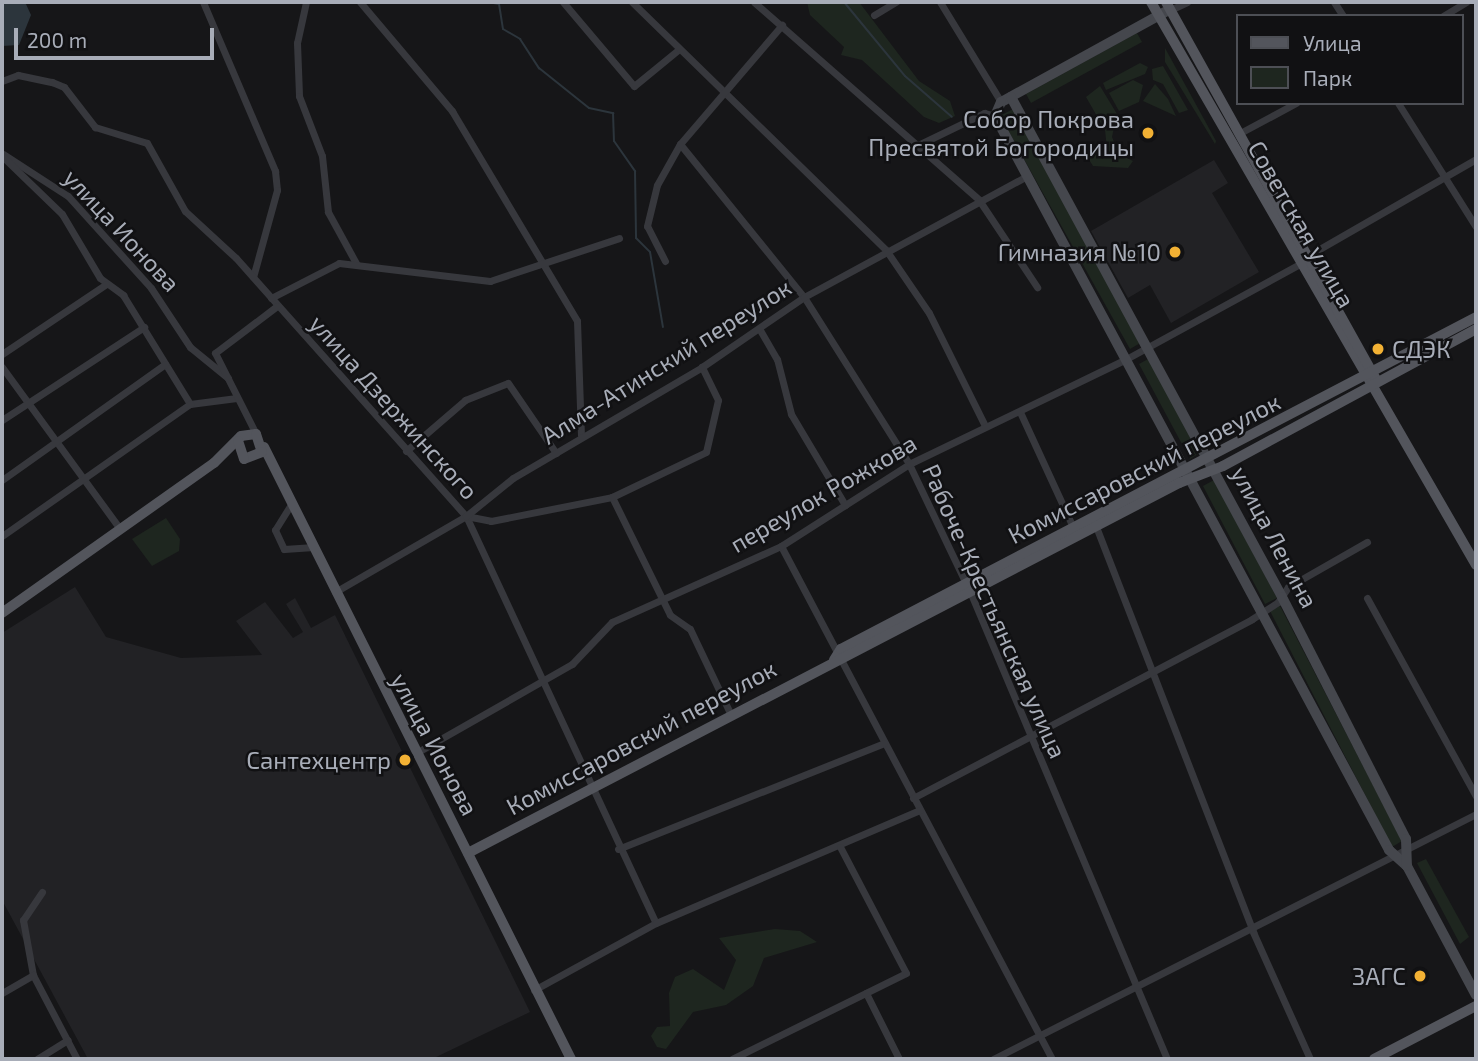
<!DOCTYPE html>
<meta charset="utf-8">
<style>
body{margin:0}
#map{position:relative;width:1478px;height:1061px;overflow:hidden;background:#161618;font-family:"Exo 2",sans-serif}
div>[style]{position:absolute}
.built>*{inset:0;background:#222225}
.green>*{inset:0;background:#1e261f}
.water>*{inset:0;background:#2c353c}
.stream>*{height:2px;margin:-1px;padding:0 1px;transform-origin:1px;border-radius:1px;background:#2c353c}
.street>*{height:7px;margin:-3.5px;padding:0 3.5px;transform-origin:3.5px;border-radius:3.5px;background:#37383d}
.secondary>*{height:10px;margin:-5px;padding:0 5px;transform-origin:5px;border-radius:5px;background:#45474d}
.primary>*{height:10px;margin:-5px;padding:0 5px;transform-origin:5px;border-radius:5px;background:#53555c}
.dots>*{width:19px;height:19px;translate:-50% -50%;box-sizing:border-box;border:4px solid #111113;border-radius:50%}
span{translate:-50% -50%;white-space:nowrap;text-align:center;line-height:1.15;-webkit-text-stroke:5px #111113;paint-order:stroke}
.poi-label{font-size:24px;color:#a8adb8}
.right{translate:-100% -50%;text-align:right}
.left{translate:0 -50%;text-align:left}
.street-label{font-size:24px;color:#a8adb8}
.frame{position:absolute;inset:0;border:4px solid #a8adb8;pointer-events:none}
.legend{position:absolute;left:1236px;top:14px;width:228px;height:91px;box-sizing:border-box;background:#111113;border:2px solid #4d4f55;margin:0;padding:9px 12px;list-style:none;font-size:21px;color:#a8adb8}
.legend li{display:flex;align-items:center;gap:14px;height:35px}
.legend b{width:35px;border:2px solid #4d4f55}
.scale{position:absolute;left:14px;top:28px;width:200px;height:32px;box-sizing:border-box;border:4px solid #a8adb8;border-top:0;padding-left:9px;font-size:21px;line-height:24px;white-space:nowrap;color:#a8adb8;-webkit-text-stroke:5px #111113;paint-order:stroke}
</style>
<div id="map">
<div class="built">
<div style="clip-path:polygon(1214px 160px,1228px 183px,1212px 193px,1259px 272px,1171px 323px,1150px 285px,1128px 298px,1091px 231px)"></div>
<div style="clip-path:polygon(75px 587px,106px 637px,181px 658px,262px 655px,236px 621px,265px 602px,293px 638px,303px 632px,286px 604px,295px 598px,311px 628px,335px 615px,530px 1012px,432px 1059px,88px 1059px,2px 900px,2px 633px)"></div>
</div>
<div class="green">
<div style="clip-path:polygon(807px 2px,859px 2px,919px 81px,950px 101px,955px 116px,939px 123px,924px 117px,862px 60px,841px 55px,844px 47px,810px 15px)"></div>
<div style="clip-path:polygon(1137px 33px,1142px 42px,1031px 103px,1026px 94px)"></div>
<div style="clip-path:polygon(1165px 48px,1216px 141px,1215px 144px,1165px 62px)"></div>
<div style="clip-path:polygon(1140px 63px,1148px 67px,1145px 74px,1106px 90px,1103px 83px)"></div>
<div style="clip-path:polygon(1163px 66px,1188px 110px,1179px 113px,1163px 84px,1153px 80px,1152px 69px)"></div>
<div style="clip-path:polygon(1133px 80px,1143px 85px,1139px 102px,1119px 111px,1109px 93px)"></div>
<div style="clip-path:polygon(1155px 84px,1168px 99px,1176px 116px,1143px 101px)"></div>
<div style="clip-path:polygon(1100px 86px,1117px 114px,1112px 137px,1119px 154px,1133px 161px,1128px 168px,1093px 166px,1088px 158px,1107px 149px,1105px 130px,1086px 97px)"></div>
<div style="clip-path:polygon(1013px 109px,1142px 342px,1130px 349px,1000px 116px)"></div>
<div style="clip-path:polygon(1150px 358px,1201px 452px,1190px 459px,1139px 364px)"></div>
<div style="clip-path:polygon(1214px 480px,1277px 598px,1265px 604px,1203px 486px)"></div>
<div style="clip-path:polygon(166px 518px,180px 539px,179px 551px,152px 566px,132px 539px)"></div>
<div style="clip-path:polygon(1280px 606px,1402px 841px,1392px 847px,1270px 611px)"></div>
<div style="clip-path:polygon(1426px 859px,1469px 937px,1460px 944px,1417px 863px)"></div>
<div style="clip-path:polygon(775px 929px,800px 931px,817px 942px,764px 958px,753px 986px,726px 1005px,693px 1012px,666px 1049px,657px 1047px,651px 1036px,657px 1027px,670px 1026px,669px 993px,675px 977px,693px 969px,724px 990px,736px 960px,719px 938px)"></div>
</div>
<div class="water">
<div style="clip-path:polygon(2px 2px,25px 2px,31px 15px,19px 45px,2px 46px)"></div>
</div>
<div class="stream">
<div style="left:488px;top:2px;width:11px;rotate:10deg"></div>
<div style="left:499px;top:4px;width:25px;rotate:81deg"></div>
<div style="left:503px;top:29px;width:20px;rotate:30deg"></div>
<div style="left:520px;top:39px;width:35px;rotate:57deg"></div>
<div style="left:539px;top:68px;width:64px;rotate:38.7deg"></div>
<div style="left:589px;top:108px;width:25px;rotate:12deg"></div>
<div style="left:613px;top:113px;width:28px;rotate:88deg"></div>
<div style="left:614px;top:141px;width:37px;rotate:55deg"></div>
<div style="left:635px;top:171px;width:67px;rotate:89.1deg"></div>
<div style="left:636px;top:238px;width:20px;rotate:45deg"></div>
<div style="left:650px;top:252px;width:76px;rotate:80.2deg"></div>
<div style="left:844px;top:2px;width:96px;rotate:50.5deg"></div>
<div style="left:905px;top:76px;width:62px;rotate:41.1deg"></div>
</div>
<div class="street">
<div style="left:203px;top:2px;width:184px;rotate:66.9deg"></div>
<div style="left:275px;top:171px;width:19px;rotate:84deg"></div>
<div style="left:277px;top:190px;width:90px;rotate:105.4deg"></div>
<div style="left:306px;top:2px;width:42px;rotate:102.4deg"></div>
<div style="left:297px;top:43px;width:53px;rotate:87.8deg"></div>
<div style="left:299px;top:96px;width:64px;rotate:69deg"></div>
<div style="left:322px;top:156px;width:56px;rotate:83.9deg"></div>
<div style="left:328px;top:212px;width:60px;rotate:61.3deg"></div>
<div style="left:360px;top:2px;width:143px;rotate:49.8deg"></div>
<div style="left:452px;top:111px;width:244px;rotate:59.2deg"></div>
<div style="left:577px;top:321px;width:114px;rotate:88deg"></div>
<div style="left:563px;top:2px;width:110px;rotate:49.8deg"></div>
<div style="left:634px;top:86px;width:57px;rotate:-39.3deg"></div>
<div style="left:632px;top:2px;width:355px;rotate:44.3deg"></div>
<div style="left:886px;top:250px;width:76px;rotate:55.7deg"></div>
<div style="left:929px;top:313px;width:126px;rotate:63.6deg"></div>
<div style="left:754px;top:2px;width:300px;rotate:41.3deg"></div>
<div style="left:979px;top:200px;width:105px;rotate:56.3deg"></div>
<div style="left:940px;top:2px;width:117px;rotate:58.6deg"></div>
<div style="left:1334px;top:2px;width:17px;rotate:57deg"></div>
<div style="left:1170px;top:10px;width:19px;rotate:-25deg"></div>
<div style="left:874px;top:15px;width:26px;rotate:-31deg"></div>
<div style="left:1443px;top:16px;width:27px;rotate:-31deg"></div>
<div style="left:2px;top:81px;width:17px;rotate:-21deg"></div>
<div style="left:18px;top:75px;width:35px;rotate:12deg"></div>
<div style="left:52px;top:82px;width:13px;rotate:23deg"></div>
<div style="left:64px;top:87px;width:51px;rotate:52.2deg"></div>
<div style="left:95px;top:127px;width:54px;rotate:17.1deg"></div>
<div style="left:147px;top:143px;width:78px;rotate:60.8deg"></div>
<div style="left:185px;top:211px;width:69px;rotate:42.7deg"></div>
<div style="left:236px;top:258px;width:346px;rotate:48.3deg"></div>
<div style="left:466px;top:516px;width:449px;rotate:65deg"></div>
<div style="left:1398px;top:103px;width:146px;rotate:57.8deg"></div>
<div style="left:1240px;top:133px;width:64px;rotate:-28.2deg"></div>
<div style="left:680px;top:144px;width:197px;rotate:51deg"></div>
<div style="left:804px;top:297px;width:197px;rotate:57.8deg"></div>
<div style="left:909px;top:464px;width:144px;rotate:64.5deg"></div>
<div style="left:971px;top:594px;width:505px;rotate:67.14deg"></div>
<div style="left:916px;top:146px;width:76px;rotate:-25.9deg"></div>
<div style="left:984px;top:113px;width:11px;rotate:15deg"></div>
<div style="left:3px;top:154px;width:77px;rotate:32.9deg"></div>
<div style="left:68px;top:196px;width:124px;rotate:47.9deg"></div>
<div style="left:151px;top:288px;width:71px;rotate:56.5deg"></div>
<div style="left:190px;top:347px;width:49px;rotate:39.2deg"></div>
<div style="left:2px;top:156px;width:83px;rotate:44deg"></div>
<div style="left:62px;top:214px;width:74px;rotate:59.3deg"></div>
<div style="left:100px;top:278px;width:29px;rotate:36deg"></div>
<div style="left:123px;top:295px;width:128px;rotate:58.4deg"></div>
<div style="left:190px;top:404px;width:47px;rotate:-7.3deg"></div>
<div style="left:1309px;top:255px;width:193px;rotate:-29.9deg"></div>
<div style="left:665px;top:261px;width:39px;rotate:-117deg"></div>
<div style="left:647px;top:226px;width:42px;rotate:-76.3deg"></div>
<div style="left:657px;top:185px;width:47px;rotate:-60.7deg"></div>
<div style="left:680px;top:144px;width:157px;rotate:-49.4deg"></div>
<div style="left:271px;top:298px;width:76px;rotate:-27.2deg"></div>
<div style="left:339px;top:263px;width:152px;rotate:6.8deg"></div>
<div style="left:490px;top:281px;width:136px;rotate:-18.4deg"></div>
<div style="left:760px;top:330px;width:34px;rotate:60deg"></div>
<div style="left:777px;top:359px;width:57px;rotate:75.7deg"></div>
<div style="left:791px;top:414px;width:106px;rotate:59.3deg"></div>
<div style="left:2px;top:354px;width:125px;rotate:-33.9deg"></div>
<div style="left:2px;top:367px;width:200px;rotate:53.9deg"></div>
<div style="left:1020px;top:412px;width:127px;rotate:65.3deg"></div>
<div style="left:2px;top:420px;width:170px;rotate:-33.2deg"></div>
<div style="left:256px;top:434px;width:91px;rotate:-116.8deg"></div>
<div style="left:215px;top:353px;width:78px;rotate:-37.2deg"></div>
<div style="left:406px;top:451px;width:78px;rotate:-40.8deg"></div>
<div style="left:465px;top:400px;width:46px;rotate:-21.6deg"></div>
<div style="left:508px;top:383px;width:85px;rotate:55.6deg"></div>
<div style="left:2px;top:480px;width:200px;rotate:-35.4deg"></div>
<div style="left:612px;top:497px;width:131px;rotate:63.8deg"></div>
<div style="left:670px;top:615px;width:24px;rotate:35deg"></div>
<div style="left:690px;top:629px;width:93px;rotate:64.5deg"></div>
<div style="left:290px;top:506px;width:28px;rotate:122deg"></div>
<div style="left:275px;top:530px;width:21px;rotate:65deg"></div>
<div style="left:284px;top:549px;width:26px;rotate:-4deg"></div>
<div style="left:466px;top:516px;width:25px;rotate:11deg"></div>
<div style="left:491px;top:521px;width:123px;rotate:-11.2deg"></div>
<div style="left:612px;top:497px;width:104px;rotate:-25.6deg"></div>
<div style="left:706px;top:452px;width:53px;rotate:-77deg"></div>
<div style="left:718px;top:400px;width:37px;rotate:-116deg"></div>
<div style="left:1095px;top:524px;width:438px;rotate:68.8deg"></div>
<div style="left:1253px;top:932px;width:139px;rotate:65.8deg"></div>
<div style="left:2px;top:536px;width:230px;rotate:-35.1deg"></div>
<div style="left:781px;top:546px;width:580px;rotate:62.15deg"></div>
<div style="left:335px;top:592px;width:151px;rotate:-30.1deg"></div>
<div style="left:466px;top:516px;width:60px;rotate:-39deg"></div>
<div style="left:513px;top:478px;width:219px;rotate:-30.4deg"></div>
<div style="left:702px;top:367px;width:124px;rotate:-34.5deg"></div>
<div style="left:804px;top:297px;width:254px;rotate:-28.5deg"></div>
<div style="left:1367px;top:598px;width:226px;rotate:61.2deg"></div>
<div style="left:416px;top:753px;width:180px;rotate:-29.7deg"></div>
<div style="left:572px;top:664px;width:58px;rotate:-46.4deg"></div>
<div style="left:612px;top:622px;width:185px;rotate:-24.2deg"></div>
<div style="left:781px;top:546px;width:152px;rotate:-32.6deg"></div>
<div style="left:909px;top:464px;width:243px;rotate:-25.8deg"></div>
<div style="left:1128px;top:358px;width:196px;rotate:-28.7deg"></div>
<div style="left:913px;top:798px;width:383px;rotate:-27.8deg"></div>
<div style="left:1252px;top:619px;width:31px;rotate:-33deg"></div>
<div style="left:1278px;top:602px;width:18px;rotate:-56deg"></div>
<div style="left:1288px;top:587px;width:91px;rotate:-29.7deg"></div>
<div style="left:618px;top:849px;width:286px;rotate:-21.7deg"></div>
<div style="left:42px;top:892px;width:34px;rotate:124deg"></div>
<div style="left:23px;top:920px;width:56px;rotate:79.7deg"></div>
<div style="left:33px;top:975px;width:95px;rotate:62.4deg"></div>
<div style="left:534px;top:990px;width:139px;rotate:-28.8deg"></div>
<div style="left:656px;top:923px;width:287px;rotate:-23.2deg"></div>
<div style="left:2px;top:993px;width:36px;rotate:-30deg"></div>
<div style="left:866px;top:993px;width:74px;rotate:63.4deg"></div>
<div style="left:37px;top:1059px;width:36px;rotate:-32deg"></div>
<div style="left:732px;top:1059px;width:194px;rotate:-26.3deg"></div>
<div style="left:906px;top:973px;width:142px;rotate:-117.6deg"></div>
<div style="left:993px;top:1059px;width:542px;rotate:-26.9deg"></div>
</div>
<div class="secondary">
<div style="left:1165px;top:12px;width:187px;rotate:151.2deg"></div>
<div style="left:1001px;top:102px;width:15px;rotate:113deg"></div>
<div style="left:995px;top:116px;width:833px;rotate:61.77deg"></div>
<div style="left:1389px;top:850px;width:24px;rotate:42deg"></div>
<div style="left:1407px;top:866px;width:146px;rotate:61.9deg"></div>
<div style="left:1011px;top:97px;width:569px;rotate:61.54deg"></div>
<div style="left:1282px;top:597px;width:272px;rotate:62.9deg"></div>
<div style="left:1406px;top:839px;width:27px;rotate:88deg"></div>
</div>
<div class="primary">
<div style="left:1151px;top:2px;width:650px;rotate:60deg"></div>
<div style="left:1166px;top:2px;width:432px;rotate:60.9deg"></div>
<div style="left:264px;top:447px;width:685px;rotate:63.36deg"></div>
<div style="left:2px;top:613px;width:260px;rotate:-35.3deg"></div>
<div style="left:214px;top:463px;width:38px;rotate:-45deg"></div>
<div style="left:241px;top:436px;width:15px;rotate:-8deg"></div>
<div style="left:256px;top:434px;width:19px;rotate:72deg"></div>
<div style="left:262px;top:452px;width:19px;rotate:159deg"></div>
<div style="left:244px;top:459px;width:19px;rotate:-108deg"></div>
<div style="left:834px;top:660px;width:13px;rotate:-58deg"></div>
<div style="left:841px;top:649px;width:717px;rotate:-27.6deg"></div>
<div style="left:468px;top:853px;width:802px;rotate:-27.49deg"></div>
<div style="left:1179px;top:483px;width:47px;rotate:-21.1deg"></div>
<div style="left:1223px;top:466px;width:288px;rotate:-28.4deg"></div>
<div style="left:1374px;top:1059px;width:115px;rotate:-27.5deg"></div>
</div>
<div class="dots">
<div style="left:1148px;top:133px;background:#f2b134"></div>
<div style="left:1175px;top:252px;background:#f2b134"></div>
<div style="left:1378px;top:349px;background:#f2b134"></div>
<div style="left:405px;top:760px;background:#f2b134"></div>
<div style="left:1420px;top:976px;background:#f2b134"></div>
</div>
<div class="poi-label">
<span class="right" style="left:1134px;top:133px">Собор Покрова<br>Пресвятой Богородицы</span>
<span class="right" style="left:1161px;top:252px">Гимназия №10</span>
<span class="left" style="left:1392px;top:349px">СДЭК</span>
<span class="right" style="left:391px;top:760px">Сантехцентр</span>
<span class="right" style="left:1406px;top:976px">ЗАГС</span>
</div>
<div class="street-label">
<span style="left:1302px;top:224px;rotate:60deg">Советская улица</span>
<span style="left:122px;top:230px;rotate:47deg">улица Ионова</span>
<span style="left:666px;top:361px;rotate:-32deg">Алма-Атинский переулок</span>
<span style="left:394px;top:407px;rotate:48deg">улица Дзержинского</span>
<span style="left:1144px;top:468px;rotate:-27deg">Комиссаровский переулок</span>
<span style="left:823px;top:493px;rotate:-30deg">переулок Рожкова</span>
<span style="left:1275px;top:537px;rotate:62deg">улица Ленина</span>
<span style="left:995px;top:611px;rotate:66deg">Рабоче-Крестьянская улица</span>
<span style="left:641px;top:737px;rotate:-28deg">Комиссаровский переулок</span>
<span style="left:435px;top:744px;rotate:62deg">улица Ионова</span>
</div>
<div class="frame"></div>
<ul class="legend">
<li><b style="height:9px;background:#53555c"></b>Улица</li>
<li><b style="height:19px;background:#1e261f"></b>Парк</li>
</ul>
<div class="scale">200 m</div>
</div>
